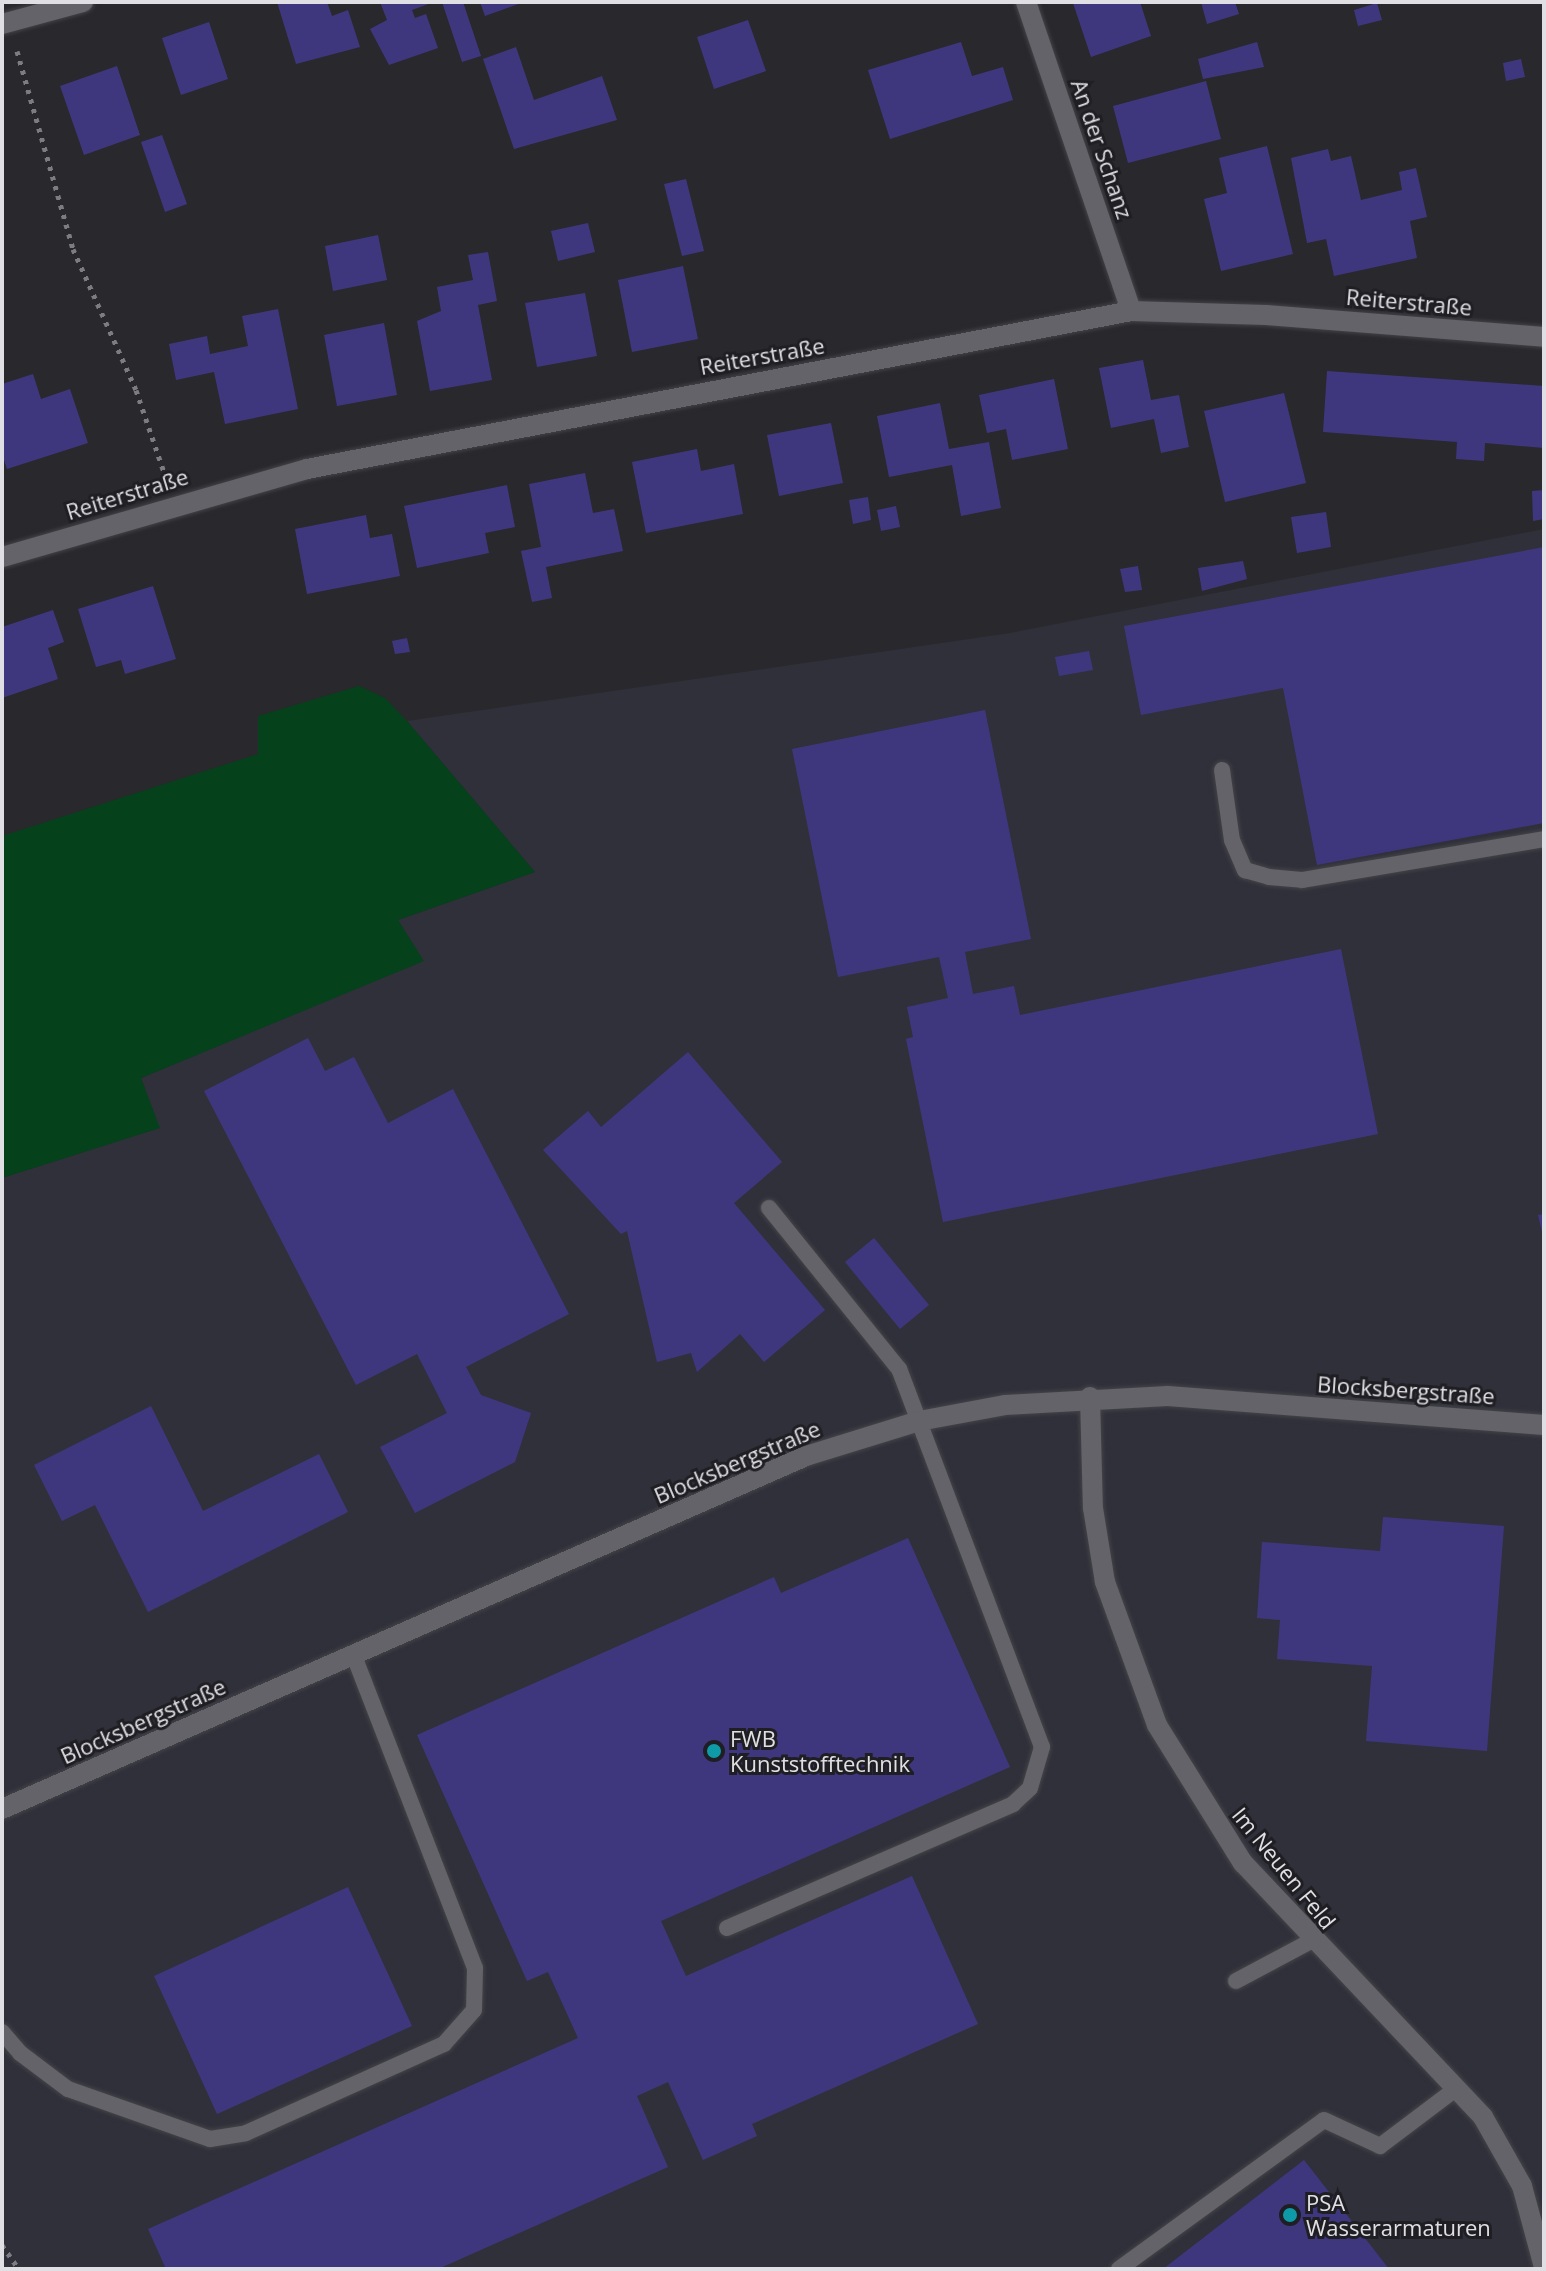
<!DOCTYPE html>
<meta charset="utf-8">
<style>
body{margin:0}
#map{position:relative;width:1546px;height:2271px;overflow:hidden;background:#28282d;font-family:"Open Sans",sans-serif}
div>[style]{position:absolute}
.built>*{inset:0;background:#30303b}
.green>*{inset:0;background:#05411b}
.building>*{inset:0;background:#3f377e}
.path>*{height:5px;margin-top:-2.5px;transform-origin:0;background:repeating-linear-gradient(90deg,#7c7c81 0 4px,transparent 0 10px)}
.roads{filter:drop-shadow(0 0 2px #434347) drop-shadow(0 0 2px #434347)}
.lane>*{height:16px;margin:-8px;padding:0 8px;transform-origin:8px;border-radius:8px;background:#636369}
.street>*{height:20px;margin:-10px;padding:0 10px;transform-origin:10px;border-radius:10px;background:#636369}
.secondary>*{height:20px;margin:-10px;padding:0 10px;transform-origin:10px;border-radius:10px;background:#636369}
.dots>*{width:22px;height:22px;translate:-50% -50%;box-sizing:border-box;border:4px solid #1e1e23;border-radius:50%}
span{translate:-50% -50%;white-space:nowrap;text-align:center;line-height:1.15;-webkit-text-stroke:6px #1e1e23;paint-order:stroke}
.street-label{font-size:22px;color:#e0e0e4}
.poi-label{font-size:22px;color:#e0e0e4}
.left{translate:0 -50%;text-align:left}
.frame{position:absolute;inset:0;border:4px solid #e0e0e4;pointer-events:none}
</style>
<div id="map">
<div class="built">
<div style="clip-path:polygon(1544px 529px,1544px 2269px,2px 2269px,2px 1178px,159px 1128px,141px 1078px,423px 961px,398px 920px,535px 872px,407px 721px,1010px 633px)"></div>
</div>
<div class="green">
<div style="clip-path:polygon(359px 686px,385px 698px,407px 721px,535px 872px,398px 920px,424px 961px,141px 1078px,160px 1128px,2px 1178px,2px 836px,258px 754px,258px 716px)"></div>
</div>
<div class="building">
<div style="clip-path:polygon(277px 2px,327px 2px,332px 16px,348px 10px,360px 47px,296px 64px)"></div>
<div style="clip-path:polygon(380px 2px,434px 2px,412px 10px,415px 18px,426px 14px,438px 48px,389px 65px,370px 29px,387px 20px)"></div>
<div style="clip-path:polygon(442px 2px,463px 2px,481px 56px,462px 62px)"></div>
<div style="clip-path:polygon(480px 2px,524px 2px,485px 16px)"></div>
<div style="clip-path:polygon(1140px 2px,1151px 36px,1091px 57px,1073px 3px)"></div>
<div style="clip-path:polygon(1201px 2px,1235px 2px,1239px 14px,1207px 24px)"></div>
<div style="clip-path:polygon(1377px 3px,1382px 20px,1358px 26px,1354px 10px)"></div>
<div style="clip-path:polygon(748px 20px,766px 71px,714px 89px,697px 37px)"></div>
<div style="clip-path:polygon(209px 22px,228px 79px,181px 95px,162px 38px)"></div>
<div style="clip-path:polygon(961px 42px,972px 76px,1003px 67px,1013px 100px,890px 139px,868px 70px)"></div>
<div style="clip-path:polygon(1257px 42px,1264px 67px,1203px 79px,1198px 59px)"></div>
<div style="clip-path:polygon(516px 47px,534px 100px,602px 76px,617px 120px,514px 149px,483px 59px)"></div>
<div style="clip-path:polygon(1521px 59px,1525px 77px,1506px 81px,1503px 63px)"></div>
<div style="clip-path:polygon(117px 66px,140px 135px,84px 155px,60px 86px)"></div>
<div style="clip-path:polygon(1206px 81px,1221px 139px,1128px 163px,1113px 106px)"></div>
<div style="clip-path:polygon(162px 135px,187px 204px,165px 212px,141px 142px)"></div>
<div style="clip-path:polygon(1267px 146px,1293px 254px,1221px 271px,1204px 199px,1227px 193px,1219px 158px)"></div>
<div style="clip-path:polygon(1328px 149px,1331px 161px,1351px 156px,1361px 200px,1402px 190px,1399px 172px,1416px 168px,1427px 217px,1410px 221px,1417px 258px,1334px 276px,1326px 239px,1307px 243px,1291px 158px)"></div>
<div style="clip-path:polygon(686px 179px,704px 251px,682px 256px,664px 184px)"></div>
<div style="clip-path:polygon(588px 223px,595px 252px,558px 261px,551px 231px)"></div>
<div style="clip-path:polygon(378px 235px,387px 280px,333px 291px,325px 246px)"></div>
<div style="clip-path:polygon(488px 252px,497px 301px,478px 305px,492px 380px,430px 391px,417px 321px,441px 311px,437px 287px,473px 280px,468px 255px)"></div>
<div style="clip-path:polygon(683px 266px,698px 339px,632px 352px,618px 280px)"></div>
<div style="clip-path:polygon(585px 293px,597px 356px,537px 367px,525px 303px)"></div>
<div style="clip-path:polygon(278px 309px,298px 409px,225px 424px,214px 372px,176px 380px,169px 344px,207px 336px,210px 354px,248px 346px,242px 316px)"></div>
<div style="clip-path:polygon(384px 323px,397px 395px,337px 406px,324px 335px)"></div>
<div style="clip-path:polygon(1143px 360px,1151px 400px,1179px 395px,1189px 447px,1161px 453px,1154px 419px,1111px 428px,1099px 368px)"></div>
<div style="clip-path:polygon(1327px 371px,1544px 386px,1544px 448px,1485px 443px,1484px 461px,1456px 459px,1457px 442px,1323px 432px)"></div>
<div style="clip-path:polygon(33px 374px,41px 399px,70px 389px,88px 443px,7px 469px,2px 454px,2px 384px)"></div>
<div style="clip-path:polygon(1054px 379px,1068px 449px,1012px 460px,1006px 429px,987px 433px,979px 395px)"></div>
<div style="clip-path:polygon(1284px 393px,1306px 483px,1225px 502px,1204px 411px)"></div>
<div style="clip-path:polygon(940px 403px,949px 449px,989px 442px,1001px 508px,961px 516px,952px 465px,889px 477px,877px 416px)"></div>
<div style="clip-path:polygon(831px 423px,843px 483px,779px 496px,767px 435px)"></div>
<div style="clip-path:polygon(697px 449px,701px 471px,734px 464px,743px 514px,646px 533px,632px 462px)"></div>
<div style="clip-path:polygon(585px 473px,593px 513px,614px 509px,623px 551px,546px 567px,552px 598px,532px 602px,521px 551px,541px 547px,529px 484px)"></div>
<div style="clip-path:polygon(507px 485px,515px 527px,485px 533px,489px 553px,417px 568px,404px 506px)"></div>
<div style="clip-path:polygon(1544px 490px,1544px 519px,1533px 521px,1532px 491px)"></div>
<div style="clip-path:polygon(868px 497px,871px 520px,853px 524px,849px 500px)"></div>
<div style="clip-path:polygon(896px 506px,900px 527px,881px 531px,877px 510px)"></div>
<div style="clip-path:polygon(1326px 512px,1331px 547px,1297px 553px,1291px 517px)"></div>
<div style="clip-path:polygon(366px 515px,370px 538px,392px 534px,400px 576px,307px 594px,295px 529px)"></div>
<div style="clip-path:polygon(1544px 547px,1544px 823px,1317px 865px,1283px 688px,1141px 715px,1124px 626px)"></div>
<div style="clip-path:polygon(1243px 561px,1247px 579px,1202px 591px,1198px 568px)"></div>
<div style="clip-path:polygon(1138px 566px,1142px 590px,1125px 592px,1120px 569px)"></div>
<div style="clip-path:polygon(153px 586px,176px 659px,125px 674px,121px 660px,96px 667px,78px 609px)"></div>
<div style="clip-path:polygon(53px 610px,64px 642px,48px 648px,58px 679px,2px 698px,2px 627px)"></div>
<div style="clip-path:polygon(407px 638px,410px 652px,395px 654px,392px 641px)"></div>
<div style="clip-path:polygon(1089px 651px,1093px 670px,1059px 676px,1055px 657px)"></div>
<div style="clip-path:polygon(985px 710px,1031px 939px,965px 952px,973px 994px,1014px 986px,1020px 1015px,1341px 949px,1378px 1134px,943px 1222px,906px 1039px,913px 1037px,907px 1007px,948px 998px,939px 957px,838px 977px,792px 749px)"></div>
<div style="clip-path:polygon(308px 1038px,325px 1071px,354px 1057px,388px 1123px,453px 1089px,569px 1314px,466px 1367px,481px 1395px,531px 1413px,515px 1462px,415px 1513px,380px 1447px,447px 1413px,417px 1354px,356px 1385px,204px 1091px)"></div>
<div style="clip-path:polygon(688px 1052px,782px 1162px,734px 1203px,825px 1310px,764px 1362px,740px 1334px,697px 1372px,691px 1353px,657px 1362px,627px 1231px,621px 1234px,543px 1150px,588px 1111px,601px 1127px)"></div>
<div style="clip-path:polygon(1544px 1214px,1544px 1236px,1543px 1236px,1538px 1215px)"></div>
<div style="clip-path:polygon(874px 1238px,929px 1305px,900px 1329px,845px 1262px)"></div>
<div style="clip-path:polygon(151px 1406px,203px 1511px,319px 1454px,348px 1512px,148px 1612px,95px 1505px,62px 1521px,34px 1465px)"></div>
<div style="clip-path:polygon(1383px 1517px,1504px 1526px,1487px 1751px,1366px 1741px,1372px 1666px,1277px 1659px,1280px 1620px,1257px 1618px,1262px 1542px,1380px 1551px)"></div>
<div style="clip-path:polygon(908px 1538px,1010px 1767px,661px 1921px,686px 1976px,912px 1876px,978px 2024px,752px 2124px,757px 2136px,703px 2160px,668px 2082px,637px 2096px,668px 2167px,438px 2269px,166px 2269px,148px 2229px,578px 2038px,548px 1972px,527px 1981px,417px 1735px,774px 1577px,781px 1593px)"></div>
<div style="clip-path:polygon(348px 1887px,412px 2026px,217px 2114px,154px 1976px)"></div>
<div style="clip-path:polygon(1304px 2160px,1389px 2269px,1163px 2269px)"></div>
</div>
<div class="path">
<div style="left:17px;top:51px;width:206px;rotate:74.2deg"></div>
<div style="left:73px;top:249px;width:154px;rotate:65.9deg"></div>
<div style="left:136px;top:390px;width:93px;rotate:71.2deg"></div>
<div style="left:2px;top:2245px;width:29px;rotate:55deg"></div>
</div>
<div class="roads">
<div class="lane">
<div style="left:1222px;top:770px;width:71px;rotate:81.9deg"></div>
<div style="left:1232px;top:840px;width:33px;rotate:67deg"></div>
<div style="left:1245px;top:870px;width:25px;rotate:16deg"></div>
<div style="left:1269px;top:877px;width:33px;rotate:5deg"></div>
<div style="left:1302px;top:880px;width:245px;rotate:-9.6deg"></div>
<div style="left:727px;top:1928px;width:312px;rotate:-23.4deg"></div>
<div style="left:1013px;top:1804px;width:23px;rotate:-43deg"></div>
<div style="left:1030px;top:1788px;width:43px;rotate:-73.7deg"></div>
<div style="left:1042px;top:1747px;width:404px;rotate:-110.7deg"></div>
<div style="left:899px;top:1369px;width:207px;rotate:-128.9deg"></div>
<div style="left:1236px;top:1981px;width:85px;rotate:-28.1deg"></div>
<div style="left:2px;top:2032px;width:28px;rotate:49deg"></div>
<div style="left:20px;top:2053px;width:60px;rotate:36.9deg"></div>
<div style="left:68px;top:2089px;width:151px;rotate:19.4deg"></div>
<div style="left:210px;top:2139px;width:36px;rotate:-9deg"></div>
<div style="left:246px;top:2133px;width:217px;rotate:-24.2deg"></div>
<div style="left:444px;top:2044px;width:45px;rotate:-48.6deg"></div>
<div style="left:474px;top:2010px;width:42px;rotate:-88.6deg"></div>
<div style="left:475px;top:1968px;width:335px;rotate:-111.2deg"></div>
<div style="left:1119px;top:2269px;width:253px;rotate:-36deg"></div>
<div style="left:1324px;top:2120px;width:62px;rotate:24.9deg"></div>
<div style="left:1380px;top:2146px;width:96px;rotate:-37deg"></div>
</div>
<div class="street">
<div style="left:1026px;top:2px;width:326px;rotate:71.2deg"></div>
<div style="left:2px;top:24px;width:84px;rotate:-15.2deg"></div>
<div style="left:2px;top:557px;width:317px;rotate:-16.1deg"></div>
<div style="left:307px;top:469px;width:839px;rotate:-10.85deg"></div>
<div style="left:1131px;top:311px;width:135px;rotate:1.7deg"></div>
<div style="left:1266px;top:315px;width:279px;rotate:4.5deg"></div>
<div style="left:1090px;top:1397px;width:111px;rotate:88.5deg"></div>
<div style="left:1093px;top:1508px;width:75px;rotate:80.8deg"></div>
<div style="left:1105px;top:1582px;width:152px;rotate:70deg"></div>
<div style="left:1157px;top:1725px;width:163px;rotate:58.1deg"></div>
<div style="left:1243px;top:1863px;width:349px;rotate:46.6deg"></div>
<div style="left:1483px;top:2117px;width:79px;rotate:60.5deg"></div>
<div style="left:1522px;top:2186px;width:84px;rotate:74.8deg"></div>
</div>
<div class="secondary">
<div style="left:2px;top:1809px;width:878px;rotate:-23.7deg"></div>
<div style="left:806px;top:1456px;width:118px;rotate:-17.2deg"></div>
<div style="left:919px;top:1421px;width:87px;rotate:-10.5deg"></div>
<div style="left:1005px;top:1405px;width:163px;rotate:-3.2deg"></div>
<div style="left:1168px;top:1396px;width:377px;rotate:4.4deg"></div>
</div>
</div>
<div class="dots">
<div style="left:714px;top:1751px;background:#0f9aa8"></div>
<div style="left:1290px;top:2215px;background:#0f9aa8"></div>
</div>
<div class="street-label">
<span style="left:1102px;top:149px;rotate:71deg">An der Schanz</span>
<span style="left:1409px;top:302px;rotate:5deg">Reiterstraße</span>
<span style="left:762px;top:356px;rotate:-10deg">Reiterstraße</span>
<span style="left:127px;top:494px;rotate:-17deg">Reiterstraße</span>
<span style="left:1406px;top:1390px;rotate:4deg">Blocksbergstraße</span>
<span style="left:737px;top:1462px;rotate:-23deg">Blocksbergstraße</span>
<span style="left:143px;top:1721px;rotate:-24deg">Blocksbergstraße</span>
<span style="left:1284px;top:1868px;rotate:51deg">Im Neuen Feld</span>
</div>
<div class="poi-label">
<span class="left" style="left:730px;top:1751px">FWB<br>Kunststofftechnik</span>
<span class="left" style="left:1306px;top:2215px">PSA<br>Wasserarmaturen</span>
</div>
<div class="frame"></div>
</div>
